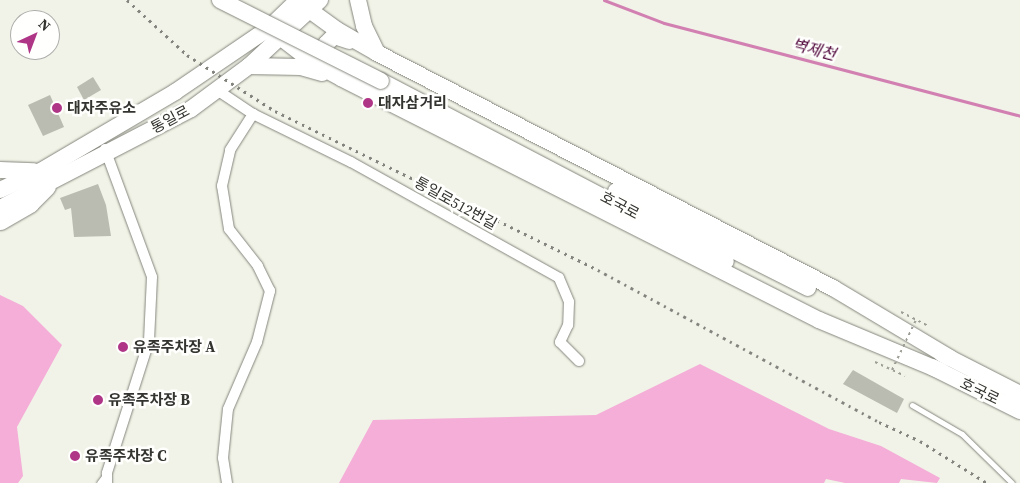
<!DOCTYPE html>
<meta charset="utf-8">
<style>
body{margin:0}
#map{position:relative;width:1020px;height:483px;overflow:hidden;background:#f1f3e8;font-family:"Source Serif 4","Noto Sans KR",serif}
div>[style]{position:absolute}
.green>*{inset:0;background:#f4aed7}
.stream>*{height:3px;margin:-1.5px;padding:0 1.5px;transform-origin:1.5px;border-radius:1.5px;background:#d280b2}
.building>*{inset:0;background:#babbb1}
.path>*{height:2px;margin-top:-1px;transform-origin:0;background:repeating-linear-gradient(90deg,#9d9e96 0 2.5px,transparent 0 6.5px)}
.roads{filter:drop-shadow(0 0 1px #84857c) drop-shadow(0 0 1px #84857c)}
.service>*{height:5px;margin:-2.5px;padding:0 2.5px;transform-origin:2.5px;border-radius:2.5px;background:#fff}
.minor>*{height:10px;margin:-5px;padding:0 5px;transform-origin:5px;border-radius:5px;background:#fff}
.primary>*{height:16px;margin:-8px;padding:0 8px;transform-origin:8px;border-radius:8px;background:#fff}
.motorway>*{height:19px;margin:-9.5px;padding:0 9.5px;transform-origin:9.5px;border-radius:9.5px;background:#fff}
.rail>*{height:3px;margin-top:-1.5px;transform-origin:0;background:repeating-linear-gradient(90deg,#82847d 0 2.5px,transparent 0 7.5px)}
.path-bridge>*{height:2px;margin-top:-1px;transform-origin:0;background:repeating-linear-gradient(90deg,#9d9e96 0 2.5px,transparent 0 6.5px)}
.bridges{filter:drop-shadow(0 0 1px #84857c) drop-shadow(0 0 1px #84857c)}
.primary-bridge>*{height:16px;margin:-8px;padding:0 8px;transform-origin:8px;border-radius:8px;background:#fff}
.dots>*{width:14px;height:14px;translate:-50% -50%;box-sizing:border-box;border:2px solid #fffffd;border-radius:50%}
span{translate:-50% -50%;white-space:nowrap;text-align:center;line-height:1.15;-webkit-text-stroke:5px #fffffd;paint-order:stroke}
.poi-label{font-size:15px;color:#333430;font-weight:700}
.left{translate:0 -50%;text-align:left}
.street-label{font-size:15px;color:#333430}
.water-label{font-size:16px;color:#4e0339;font-style:italic}
.north{position:absolute;left:10px;top:10px;width:50px;height:50px;box-sizing:border-box;background:#fffffd;border:1px solid #adaeab;border-radius:50%;rotate:43deg;font-size:14px;font-weight:700;line-height:20px;text-align:center;color:#333430}
.north::after{content:'';display:block;margin:auto;width:18px;height:22px;background:#af3587;clip-path:polygon(50% 0,100% 100%,50% 72%,0 100%)}
</style>
<div id="map">
<div class="green">
<div style="clip-path:polygon(0 295px,23px 306px,62px 345px,17px 427px,23px 476px,18px 483px,0 483px)"></div>
<div style="clip-path:polygon(700px 364px,829px 429px,881px 446px,940px 478px,937px 483px,901px 479px,899px 483px,845px 483px,826px 479px,824px 483px,339px 483px,373px 420px,596px 415px)"></div>
</div>
<div class="stream">
<div style="left:604px;top:0;width:64px;rotate:21deg"></div>
<div style="left:664px;top:23px;width:368px;rotate:14.6deg"></div>
</div>
<div class="building">
<div style="clip-path:polygon(93px 77px,101px 90px,84px 100px,77px 87px)"></div>
<div style="clip-path:polygon(50px 95px,64px 127px,43px 136px,28px 105px)"></div>
<div style="clip-path:polygon(98px 184px,106px 205px,111px 236px,74px 237px,71px 208px,65px 210px,60px 198px)"></div>
<div style="clip-path:polygon(853px 370px,904px 399px,897px 413px,843px 384px)"></div>
</div>
<div class="path">
<div style="left:901px;top:312px;width:31px;rotate:27deg"></div>
<div style="left:875px;top:362px;width:33px;rotate:25deg"></div>
</div>
<div class="roads">
<div class="service">
<div style="left:912px;top:405px;width:58px;rotate:30.1deg"></div>
<div style="left:962px;top:434px;width:70px;rotate:44.4deg"></div>
<div style="left:99px;top:483px;width:10px;rotate:-53deg"></div>
</div>
<div class="minor">
<div style="left:217px;top:90px;width:43px;rotate:33.7deg"></div>
<div style="left:253px;top:114px;width:109px;rotate:26.1deg"></div>
<div style="left:351px;top:162px;width:238px;rotate:29.1deg"></div>
<div style="left:559px;top:278px;width:26px;rotate:67deg"></div>
<div style="left:569px;top:302px;width:23px;rotate:92deg"></div>
<div style="left:568px;top:325px;width:19px;rotate:115deg"></div>
<div style="left:560px;top:342px;width:27px;rotate:45deg"></div>
<div style="left:105px;top:149px;width:136px;rotate:69.8deg"></div>
<div style="left:152px;top:277px;width:64px;rotate:92.7deg"></div>
<div style="left:149px;top:341px;width:139px;rotate:107.7deg"></div>
<div style="left:107px;top:473px;width:10px;rotate:90deg"></div>
<div style="left:227px;top:483px;width:25px;rotate:-99deg"></div>
<div style="left:223px;top:458px;width:49px;rotate:-84.2deg"></div>
<div style="left:228px;top:409px;width:73px;rotate:-66.6deg"></div>
<div style="left:257px;top:342px;width:53px;rotate:-75.7deg"></div>
<div style="left:270px;top:291px;width:28px;rotate:-116deg"></div>
<div style="left:258px;top:266px;width:47px;rotate:-128.1deg"></div>
<div style="left:229px;top:229px;width:44px;rotate:-99.2deg"></div>
<div style="left:222px;top:186px;width:37px;rotate:-77deg"></div>
<div style="left:230px;top:150px;width:43px;rotate:-57.4deg"></div>
</div>
<div class="primary">
<div style="left:358px;top:0;width:27px;rotate:77deg"></div>
<div style="left:364px;top:26px;width:30px;rotate:64deg"></div>
<div style="left:297px;top:1px;width:49px;rotate:35.9deg"></div>
<div style="left:337px;top:30px;width:46px;rotate:29.9deg"></div>
<div style="left:377px;top:53px;width:513px;rotate:27.26deg"></div>
<div style="left:833px;top:288px;width:136px;rotate:30.9deg"></div>
<div style="left:271px;top:30px;width:56px;rotate:37.7deg"></div>
<div style="left:315px;top:64px;width:30px;rotate:28deg"></div>
<div style="left:341px;top:78px;width:536px;rotate:26.85deg"></div>
<div style="left:819px;top:320px;width:132px;rotate:22.7deg"></div>
<div style="left:328px;top:64px;width:12px;rotate:-125deg"></div>
<div style="left:321px;top:54px;width:11px;rotate:-63deg"></div>
<div style="left:326px;top:44px;width:11px;rotate:-45deg"></div>
<div style="left:334px;top:36px;width:16px;rotate:18deg"></div>
<div style="left:249px;top:66px;width:52px;rotate:1.1deg"></div>
<div style="left:301px;top:67px;width:22px;rotate:16deg"></div>
<div style="left:381px;top:81px;width:389px;rotate:27.6deg"></div>
<div style="left:0;top:170px;width:34px;rotate:2deg"></div>
<div style="left:0;top:190px;width:45px;rotate:-24.9deg"></div>
<div style="left:41px;top:171px;width:156px;rotate:-30.5deg"></div>
<div style="left:175px;top:92px;width:114px;rotate:-34.2deg"></div>
<div style="left:269px;top:28px;width:40px;rotate:-44deg"></div>
<div style="left:616px;top:191px;width:215px;rotate:26.8deg"></div>
<div style="left:0;top:208px;width:215px;rotate:-27.4deg"></div>
<div style="left:191px;top:109px;width:72px;rotate:-36.6deg"></div>
<div style="left:249px;top:66px;width:97px;rotate:-42.9deg"></div>
<div style="left:942px;top:354px;width:88px;rotate:27.1deg"></div>
<div style="left:932px;top:367px;width:98px;rotate:26.6deg"></div>
</div>
<div class="motorway">
<div style="left:0;top:220px;width:34px;rotate:-30deg"></div>
<div style="left:29px;top:203px;width:24px;rotate:-45deg"></div>
</div>
</div>
<div class="rail">
<div style="left:127px;top:0;width:81px;rotate:42.5deg"></div>
<div style="left:187px;top:55px;width:104px;rotate:32.5deg"></div>
<div style="left:275px;top:111px;width:360px;rotate:26.2deg"></div>
<div style="left:598px;top:270px;width:319px;rotate:28.4deg"></div>
<div style="left:879px;top:422px;width:45px;rotate:24.9deg"></div>
<div style="left:920px;top:441px;width:79px;rotate:32.1deg"></div>
</div>
<div class="path-bridge">
<div style="left:892px;top:370px;width:55px;rotate:-64.4deg"></div>
</div>
<div class="bridges">
<div class="primary-bridge">
<div style="left:220px;top:0;width:180px;rotate:26.7deg"></div>
</div>
</div>
<div class="dots">
<div style="left:368px;top:103px;background:#af3587"></div>
<div style="left:57px;top:108px;background:#af3587"></div>
<div style="left:123px;top:347px;background:#af3587"></div>
<div style="left:98px;top:400px;background:#af3587"></div>
<div style="left:75px;top:456px;background:#af3587"></div>
</div>
<div class="poi-label">
<span class="left" style="left:378px;top:103px">대자삼거리</span>
<span class="left" style="left:67px;top:108px">대자주유소</span>
<span class="left" style="left:133px;top:347px">유족주차장 A</span>
<span class="left" style="left:108px;top:400px">유족주차장 B</span>
<span class="left" style="left:85px;top:456px">유족주차장 C</span>
</div>
<div class="street-label">
<span style="left:170px;top:119px;rotate:-28deg">통일로</span>
<span style="left:456px;top:203px;rotate:29deg">통일로512번길</span>
<span style="left:620px;top:205px;rotate:28deg">호국로</span>
<span style="left:980px;top:391px;rotate:26deg">호국로</span>
</div>
<div class="water-label">
<span style="left:814px;top:49px;rotate:15deg">벽제천</span>
</div>
<div class="north">N</div>
</div>
